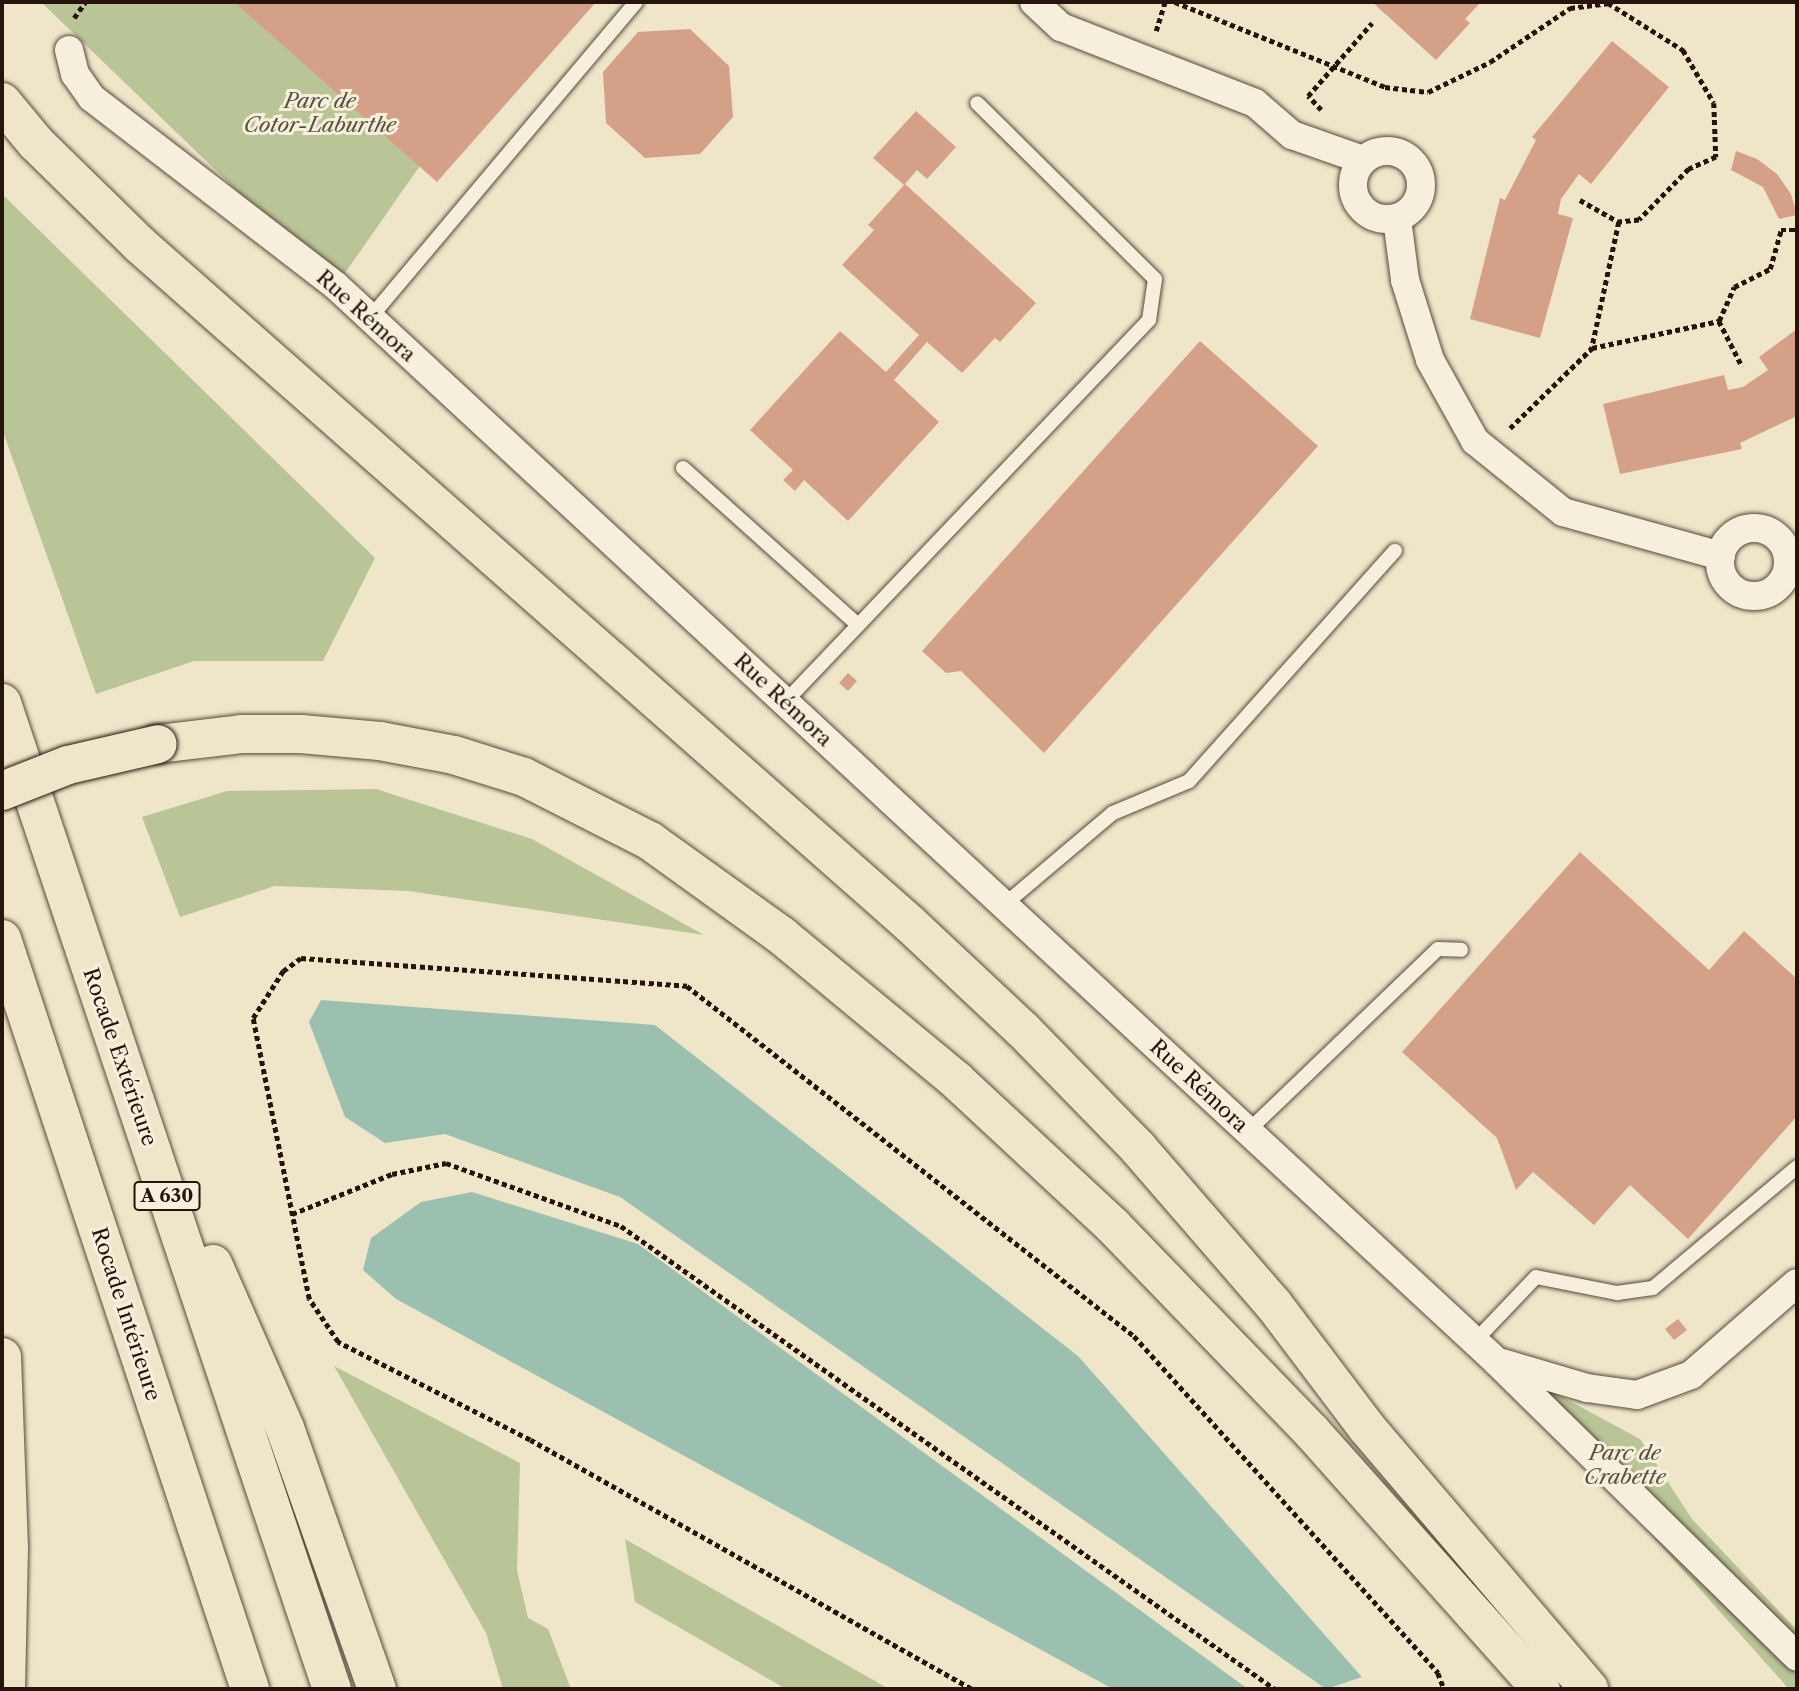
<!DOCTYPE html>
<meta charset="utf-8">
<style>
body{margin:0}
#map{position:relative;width:1799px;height:1691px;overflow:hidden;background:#efe6c9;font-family:"Libre Caslon Text",serif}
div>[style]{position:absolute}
.green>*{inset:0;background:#b9c596}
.water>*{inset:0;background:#9bc0af}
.building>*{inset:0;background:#d5a088}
.path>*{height:4.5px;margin-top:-2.25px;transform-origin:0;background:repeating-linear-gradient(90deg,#26140d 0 5px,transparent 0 8.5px)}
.roads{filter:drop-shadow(0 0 2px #58483c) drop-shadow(0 0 2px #58483c)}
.service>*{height:14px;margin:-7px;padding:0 7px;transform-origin:7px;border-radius:7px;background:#f5efdc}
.minor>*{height:28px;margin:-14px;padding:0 14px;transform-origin:14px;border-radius:14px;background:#f5efdc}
.minor>.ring{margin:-14px;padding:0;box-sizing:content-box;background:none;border:28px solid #f5efdc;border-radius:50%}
.motorway>*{height:38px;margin:-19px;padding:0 19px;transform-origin:19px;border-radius:19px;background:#efe6c9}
.bridges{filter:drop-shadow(0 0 2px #26140d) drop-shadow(0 0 2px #26140d)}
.motorway-bridge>*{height:38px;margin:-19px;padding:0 19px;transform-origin:19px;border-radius:19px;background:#efe6c9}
span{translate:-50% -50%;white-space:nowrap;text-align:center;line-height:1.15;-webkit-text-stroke:6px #f5efdc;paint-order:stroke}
.shield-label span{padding:2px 5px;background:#f5efdc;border:2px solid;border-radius:5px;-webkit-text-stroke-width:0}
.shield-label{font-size:19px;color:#26140d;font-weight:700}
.park-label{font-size:21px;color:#59523d;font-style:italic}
.street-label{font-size:21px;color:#26140d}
.frame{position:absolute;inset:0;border:4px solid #26140d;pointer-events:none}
</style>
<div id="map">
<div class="green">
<div style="clip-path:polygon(41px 2px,545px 2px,521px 21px,336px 286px)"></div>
<div style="clip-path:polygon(2px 194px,375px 558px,323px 661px,194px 661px,96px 694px,2px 429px)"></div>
<div style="clip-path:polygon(376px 789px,532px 839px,704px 935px,409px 891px,275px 886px,180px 917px,142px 817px,227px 791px)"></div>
<div style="clip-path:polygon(1496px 1361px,1640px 1439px,1692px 1519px,1797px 1630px,1797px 1689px,1789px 1689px)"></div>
<div style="clip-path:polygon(334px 1366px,520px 1463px,517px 1570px,528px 1618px,548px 1629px,571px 1689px,503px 1689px,486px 1633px)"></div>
<div style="clip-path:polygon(625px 1539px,889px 1689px,786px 1689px,635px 1602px)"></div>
</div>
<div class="water">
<div style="clip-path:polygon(321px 1000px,655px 1025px,1078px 1356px,1362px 1677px,1326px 1689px,620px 1197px,445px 1134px,385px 1143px,345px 1117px,309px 1022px)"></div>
<div style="clip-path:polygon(472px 1192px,638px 1244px,1248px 1689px,1113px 1689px,396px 1299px,363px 1270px,371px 1238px,421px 1202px)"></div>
</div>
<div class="building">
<div style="clip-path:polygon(234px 2px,596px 2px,437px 182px)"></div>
<div style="clip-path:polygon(1372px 2px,1481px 2px,1465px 19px,1470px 23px,1436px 60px)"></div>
<div style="clip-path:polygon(690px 29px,729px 66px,733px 117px,700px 154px,645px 158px,606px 123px,603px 72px,638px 32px)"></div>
<div style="clip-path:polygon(1612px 41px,1669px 87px,1591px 184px,1579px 174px,1561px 199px,1558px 214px,1573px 218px,1540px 338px,1470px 319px,1500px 198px,1505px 200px,1536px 140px,1532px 137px)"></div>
<div style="clip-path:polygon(916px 111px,956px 147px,927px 179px,917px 170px,905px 184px,1036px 303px,1000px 342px,995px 338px,962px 373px,927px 342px,894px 380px,939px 422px,848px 521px,804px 480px,795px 491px,783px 480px,793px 470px,750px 430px,840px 331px,886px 372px,919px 335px,842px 265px,874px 230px,868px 225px,904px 185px,873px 158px)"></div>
<div style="clip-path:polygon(1736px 151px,1757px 159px,1777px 174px,1791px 194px,1797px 215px,1779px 219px,1763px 187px,1731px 170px)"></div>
<div style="clip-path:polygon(1797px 329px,1797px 416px,1740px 443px,1742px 449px,1620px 474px,1603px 404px,1724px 375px,1728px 390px,1743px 387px,1768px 370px,1759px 357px)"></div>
<div style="clip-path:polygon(1200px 341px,1318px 446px,1044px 753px,961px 671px,946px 673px,922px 651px)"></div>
<div style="clip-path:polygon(848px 673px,857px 681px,848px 691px,839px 683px)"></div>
<div style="clip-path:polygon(1580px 852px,1709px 970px,1744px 931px,1797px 979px,1797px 1116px,1688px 1239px,1630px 1185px,1594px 1225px,1533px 1172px,1516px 1190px,1497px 1138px,1402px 1052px)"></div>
<div style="clip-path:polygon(1678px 1319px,1687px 1330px,1674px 1340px,1665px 1329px)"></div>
</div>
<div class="path">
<div style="left:1175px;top:2px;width:227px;rotate:22deg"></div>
<div style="left:1385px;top:87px;width:43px;rotate:6.6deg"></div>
<div style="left:1428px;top:92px;width:69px;rotate:-25.8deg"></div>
<div style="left:1490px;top:62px;width:97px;rotate:-34deg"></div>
<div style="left:1570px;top:8px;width:38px;rotate:-7deg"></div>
<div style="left:1608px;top:3px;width:89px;rotate:32.1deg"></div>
<div style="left:1683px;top:50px;width:61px;rotate:59.7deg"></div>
<div style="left:1714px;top:103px;width:54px;rotate:87.9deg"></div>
<div style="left:1716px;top:157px;width:30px;rotate:156deg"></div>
<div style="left:1689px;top:169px;width:71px;rotate:134.4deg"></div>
<div style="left:1639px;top:220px;width:20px;rotate:174deg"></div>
<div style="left:74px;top:18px;width:19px;rotate:-55deg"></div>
<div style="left:1156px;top:31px;width:30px;rotate:-73deg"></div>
<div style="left:1321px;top:110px;width:19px;rotate:-133deg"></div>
<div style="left:1308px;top:96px;width:97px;rotate:-48.8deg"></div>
<div style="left:1580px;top:200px;width:45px;rotate:29.4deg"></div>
<div style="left:1619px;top:222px;width:129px;rotate:102.1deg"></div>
<div style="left:1719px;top:321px;width:37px;rotate:-66deg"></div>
<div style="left:1734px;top:287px;width:40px;rotate:-26.6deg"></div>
<div style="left:1770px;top:269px;width:41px;rotate:-74.2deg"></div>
<div style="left:1781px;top:230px;width:16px"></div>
<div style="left:1510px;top:428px;width:115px;rotate:-44.3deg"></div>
<div style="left:1592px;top:348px;width:130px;rotate:-12deg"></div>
<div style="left:1719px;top:321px;width:51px;rotate:62.9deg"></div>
<div style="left:292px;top:1214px;width:108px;rotate:-21.8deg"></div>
<div style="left:392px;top:1174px;width:55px;rotate:-11.5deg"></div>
<div style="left:446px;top:1163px;width:186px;rotate:19.8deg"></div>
<div style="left:621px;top:1226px;width:801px;rotate:35.3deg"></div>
<div style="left:971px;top:1689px;width:506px;rotate:-150.55deg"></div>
<div style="left:530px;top:1440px;width:216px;rotate:-153deg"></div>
<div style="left:338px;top:1342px;width:52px;rotate:-124deg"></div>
<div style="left:309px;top:1299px;width:287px;rotate:-101.3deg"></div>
<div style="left:253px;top:1018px;width:56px;rotate:-57.4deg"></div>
<div style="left:283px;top:971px;width:22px;rotate:-36deg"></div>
<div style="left:301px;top:958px;width:387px;rotate:4.1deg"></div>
<div style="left:687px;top:986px;width:568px;rotate:38.06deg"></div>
<div style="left:1134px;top:1336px;width:454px;rotate:47.9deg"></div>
<div style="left:1438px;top:1673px;width:17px;rotate:69deg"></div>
</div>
<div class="roads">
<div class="service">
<div style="left:370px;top:318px;width:413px;rotate:-49.9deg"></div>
<div style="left:683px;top:468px;width:235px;rotate:41.9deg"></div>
<div style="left:785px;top:702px;width:528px;rotate:-46.38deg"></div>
<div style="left:1149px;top:320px;width:41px;rotate:-81.7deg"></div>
<div style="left:1155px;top:279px;width:250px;rotate:-135.3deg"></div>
<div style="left:1004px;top:905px;width:143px;rotate:-40.2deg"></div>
<div style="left:1113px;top:813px;width:82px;rotate:-22.8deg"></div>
<div style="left:1189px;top:781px;width:309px;rotate:-48.2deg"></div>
<div style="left:1248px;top:1131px;width:263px;rotate:-43.8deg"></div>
<div style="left:1438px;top:949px;width:23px;rotate:2deg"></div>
<div style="left:1475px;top:1341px;width:88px;rotate:-46.4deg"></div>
<div style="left:1536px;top:1277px;width:83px;rotate:11.2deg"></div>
<div style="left:1617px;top:1293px;width:36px;rotate:-8deg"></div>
<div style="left:1653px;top:1288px;width:188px;rotate:-40deg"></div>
</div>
<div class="minor">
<div style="left:1034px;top:2px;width:37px;rotate:43deg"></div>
<div style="left:1061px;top:27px;width:208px;rotate:21.4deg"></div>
<div style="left:1255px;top:103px;width:49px;rotate:40.9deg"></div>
<div style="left:1292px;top:135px;width:75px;rotate:19.4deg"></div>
<div style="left:69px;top:50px;width:25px;rotate:76deg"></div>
<div style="left:75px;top:74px;width:29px;rotate:55deg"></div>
<div style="left:92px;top:98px;width:308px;rotate:37.6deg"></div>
<div style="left:336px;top:286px;width:1582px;rotate:42.82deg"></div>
<div style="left:1496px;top:1361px;width:422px;rotate:44.5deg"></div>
<div class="ring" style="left:1353px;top:151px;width:40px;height:40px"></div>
<div style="left:1397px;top:219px;width:62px;rotate:82.5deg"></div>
<div style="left:1405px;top:280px;width:84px;rotate:72.6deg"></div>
<div style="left:1430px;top:360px;width:93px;rotate:60.9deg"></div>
<div style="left:1475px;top:441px;width:113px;rotate:38.9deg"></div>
<div style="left:1563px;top:512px;width:164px;rotate:15.6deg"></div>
<div class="ring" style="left:1720px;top:528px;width:40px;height:40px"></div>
<div style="left:1502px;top:1363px;width:89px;rotate:16.4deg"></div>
<div style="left:1587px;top:1388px;width:50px;rotate:8deg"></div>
<div style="left:1637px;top:1395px;width:58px;rotate:-20.3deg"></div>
<div style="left:1691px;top:1375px;width:140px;rotate:-41deg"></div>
</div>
<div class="motorway">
<div style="left:2px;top:102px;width:53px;rotate:50.3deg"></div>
<div style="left:36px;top:143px;width:144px;rotate:44.4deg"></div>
<div style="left:139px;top:244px;width:1028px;rotate:41.41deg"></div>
<div style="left:910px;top:924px;width:155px;rotate:43.2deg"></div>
<div style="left:1023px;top:1030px;width:165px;rotate:45.7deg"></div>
<div style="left:1138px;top:1148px;width:208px;rotate:49.1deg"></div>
<div style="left:1274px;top:1305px;width:154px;rotate:52.9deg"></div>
<div style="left:1367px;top:1428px;width:343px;rotate:49.6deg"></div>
<div style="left:2px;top:703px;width:1040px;rotate:71.5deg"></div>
<div style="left:158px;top:744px;width:85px;rotate:-6.8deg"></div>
<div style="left:242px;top:734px;width:59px"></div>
<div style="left:301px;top:734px;width:79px;rotate:5.1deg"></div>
<div style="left:380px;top:741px;width:75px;rotate:10.7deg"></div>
<div style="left:454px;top:755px;width:73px;rotate:17.4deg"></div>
<div style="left:524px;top:777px;width:141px;rotate:26.9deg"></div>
<div style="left:650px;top:841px;width:163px;rotate:35.7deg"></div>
<div style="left:782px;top:936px;width:226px;rotate:39.6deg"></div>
<div style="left:956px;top:1080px;width:214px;rotate:42.9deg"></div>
<div style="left:1113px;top:1226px;width:286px;rotate:46deg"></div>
<div style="left:1312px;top:1432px;width:344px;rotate:48.3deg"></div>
<div style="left:2px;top:939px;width:790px;rotate:71.7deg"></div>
<div style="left:213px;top:1264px;width:179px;rotate:66.3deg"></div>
<div style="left:285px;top:1428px;width:277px;rotate:70.6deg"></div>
<div style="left:2px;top:1357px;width:190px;rotate:87.9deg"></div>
<div style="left:9px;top:1547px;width:142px;rotate:91.2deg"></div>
</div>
</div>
<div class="bridges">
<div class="motorway-bridge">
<div style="left:2px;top:791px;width:71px;rotate:-21.5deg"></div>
<div style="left:68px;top:765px;width:92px;rotate:-13.1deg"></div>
</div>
</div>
<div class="shield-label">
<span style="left:167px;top:1196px">A 630</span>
</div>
<div class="park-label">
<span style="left:320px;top:113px">Parc de<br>Cotor-Laburthe</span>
<span style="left:1625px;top:1465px">Parc de<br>Crabette</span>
</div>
<div class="street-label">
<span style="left:366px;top:316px;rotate:42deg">Rue Rémora</span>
<span style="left:783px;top:700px;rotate:43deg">Rue Rémora</span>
<span style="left:120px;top:1057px;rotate:71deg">Rocade Extérieure</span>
<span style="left:1199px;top:1086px;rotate:43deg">Rue Rémora</span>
<span style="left:126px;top:1314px;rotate:72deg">Rocade Intérieure</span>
</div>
<div class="frame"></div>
</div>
